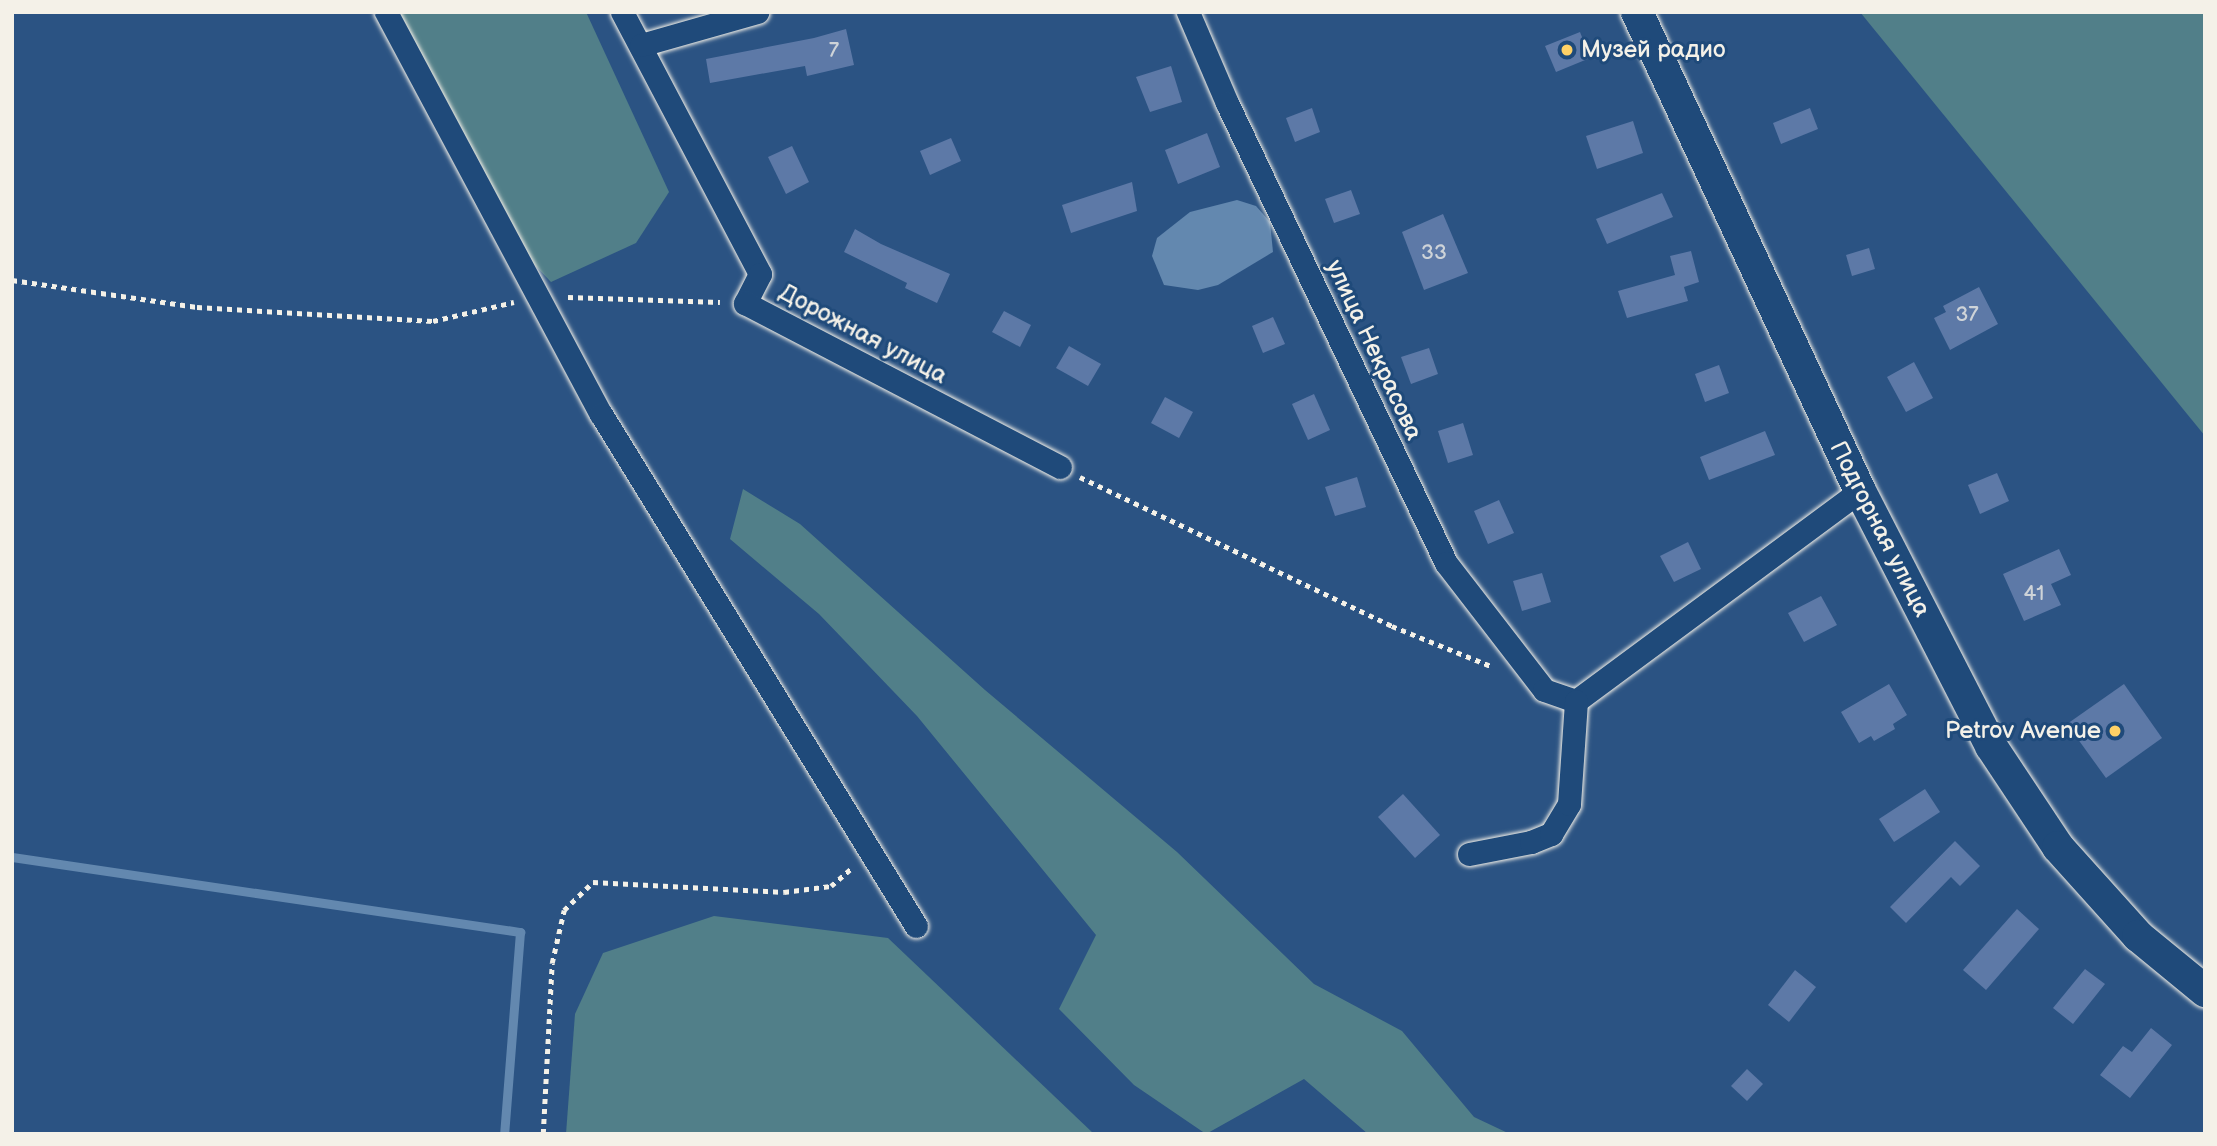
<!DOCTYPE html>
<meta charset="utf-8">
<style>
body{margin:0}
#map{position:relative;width:2217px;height:1146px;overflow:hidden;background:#2b5383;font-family:"Balsamiq Sans",sans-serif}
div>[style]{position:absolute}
.green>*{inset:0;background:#517f89}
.water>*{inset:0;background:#6388af}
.stream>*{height:9px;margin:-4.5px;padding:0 4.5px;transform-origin:4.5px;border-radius:4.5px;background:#6388af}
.building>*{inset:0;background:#5d79a7}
.path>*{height:4.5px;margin-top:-2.25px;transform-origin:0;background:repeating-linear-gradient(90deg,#f4f1e8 0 5px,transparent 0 10px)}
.roads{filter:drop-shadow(0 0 2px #f4f1e8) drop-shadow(0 0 2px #f4f1e8)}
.street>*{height:23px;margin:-11.5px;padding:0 11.5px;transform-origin:11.5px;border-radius:11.5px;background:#1f4a7a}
.secondary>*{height:32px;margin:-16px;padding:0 16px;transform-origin:16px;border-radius:16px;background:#1f4a7a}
.dots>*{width:19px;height:19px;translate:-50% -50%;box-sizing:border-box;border:4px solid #1f4a7a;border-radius:50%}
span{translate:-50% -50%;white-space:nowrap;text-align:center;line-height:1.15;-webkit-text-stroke:6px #1f4a7a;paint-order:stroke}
.number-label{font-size:21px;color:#ced3d8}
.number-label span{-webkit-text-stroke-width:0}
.poi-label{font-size:24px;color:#f4f1e8}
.left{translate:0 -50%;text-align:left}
.right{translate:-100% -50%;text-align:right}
.street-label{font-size:24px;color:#f4f1e8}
.frame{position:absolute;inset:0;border:14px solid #f4f1e8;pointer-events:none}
</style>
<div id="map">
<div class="green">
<div style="clip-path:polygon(396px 12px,586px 12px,669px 192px,636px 243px,551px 282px,530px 260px)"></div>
<div style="clip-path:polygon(1860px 12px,2205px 12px,2205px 436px)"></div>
<div style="clip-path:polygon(743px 489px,800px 524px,985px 690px,1177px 852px,1314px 984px,1402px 1031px,1474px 1117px,1510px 1134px,1368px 1134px,1304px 1079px,1206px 1134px,1134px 1085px,1059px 1009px,1096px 935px,917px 716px,819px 614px,730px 539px)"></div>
<div style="clip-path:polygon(714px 916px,888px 938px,1094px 1134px,566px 1134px,575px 1014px,603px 953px)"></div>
</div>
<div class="water">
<div style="clip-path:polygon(1237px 200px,1256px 206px,1270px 222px,1273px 252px,1218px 285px,1198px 290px,1164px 285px,1152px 256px,1157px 238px,1190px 212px)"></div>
</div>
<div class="stream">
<div style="left:12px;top:857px;width:514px;rotate:8.4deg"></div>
<div style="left:520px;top:932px;width:203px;rotate:94.5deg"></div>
</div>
<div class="building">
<div style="clip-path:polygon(846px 29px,854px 65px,807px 76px,805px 66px,710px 83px,706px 59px,814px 38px)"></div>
<div style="clip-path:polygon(1580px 32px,1590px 58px,1556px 72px,1545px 46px)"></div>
<div style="clip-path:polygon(1171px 66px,1182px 102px,1150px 112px,1136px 77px)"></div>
<div style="clip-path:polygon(1312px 108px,1320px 132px,1295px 142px,1286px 118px)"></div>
<div style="clip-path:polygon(1810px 108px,1818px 129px,1781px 144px,1773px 123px)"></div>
<div style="clip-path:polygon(1633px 121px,1643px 153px,1597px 169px,1586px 136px)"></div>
<div style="clip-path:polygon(1207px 133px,1220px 167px,1178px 184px,1165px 150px)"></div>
<div style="clip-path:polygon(951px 138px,961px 161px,930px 175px,920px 151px)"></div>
<div style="clip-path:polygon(792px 146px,809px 182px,786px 194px,768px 157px)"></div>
<div style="clip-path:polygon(1132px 182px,1137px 211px,1071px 233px,1062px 205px)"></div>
<div style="clip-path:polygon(1351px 190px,1360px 214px,1334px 223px,1325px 199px)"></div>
<div style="clip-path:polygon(1662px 193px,1673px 217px,1607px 244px,1596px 219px)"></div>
<div style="clip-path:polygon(1443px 214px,1468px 273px,1424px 290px,1402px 232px)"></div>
<div style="clip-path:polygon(855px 229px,881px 244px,950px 274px,937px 303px,905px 288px,907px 283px,844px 252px)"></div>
<div style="clip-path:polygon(1869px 248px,1875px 269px,1852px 276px,1846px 255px)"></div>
<div style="clip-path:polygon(1691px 251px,1699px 282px,1684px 287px,1688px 301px,1627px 318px,1618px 291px,1675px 275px,1670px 256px)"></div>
<div style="clip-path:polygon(1979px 287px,1998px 324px,1950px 350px,1934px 318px,1946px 312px,1943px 306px)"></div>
<div style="clip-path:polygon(1004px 311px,1031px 325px,1020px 347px,992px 332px)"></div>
<div style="clip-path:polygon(1273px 317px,1285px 344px,1263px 353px,1252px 326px)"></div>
<div style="clip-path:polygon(1069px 346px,1101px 364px,1088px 386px,1056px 368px)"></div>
<div style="clip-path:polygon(1429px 348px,1438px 374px,1411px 384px,1401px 357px)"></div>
<div style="clip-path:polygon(1914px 362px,1933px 398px,1906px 412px,1887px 377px)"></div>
<div style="clip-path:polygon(1719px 365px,1729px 393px,1705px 402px,1695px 374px)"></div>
<div style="clip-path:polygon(1314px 394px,1330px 430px,1308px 440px,1292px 404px)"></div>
<div style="clip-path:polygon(1165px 397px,1193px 412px,1179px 438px,1151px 423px)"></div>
<div style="clip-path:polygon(1463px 423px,1473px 455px,1448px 463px,1438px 431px)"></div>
<div style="clip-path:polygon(1765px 431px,1775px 455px,1709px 480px,1700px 457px)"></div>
<div style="clip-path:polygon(1997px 473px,2009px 501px,1980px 514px,1968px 485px)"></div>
<div style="clip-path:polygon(1357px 477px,1366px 507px,1335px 516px,1325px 487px)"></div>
<div style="clip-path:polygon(1499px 500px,1514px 533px,1488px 544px,1474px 511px)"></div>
<div style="clip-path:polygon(1688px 542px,1701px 569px,1674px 582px,1660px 556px)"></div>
<div style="clip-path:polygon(2059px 549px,2071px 575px,2051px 584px,2061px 605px,2024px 621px,2003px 574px)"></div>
<div style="clip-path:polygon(1542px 573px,1551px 602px,1522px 611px,1513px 581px)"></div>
<div style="clip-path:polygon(1821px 596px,1837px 625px,1804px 642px,1788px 613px)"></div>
<div style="clip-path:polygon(1889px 684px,1907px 715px,1893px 724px,1895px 729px,1874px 741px,1871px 736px,1859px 743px,1841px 712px)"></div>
<div style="clip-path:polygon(2124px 684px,2162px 738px,2106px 778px,2067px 724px)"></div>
<div style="clip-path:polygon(1925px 789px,1940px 812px,1894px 842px,1879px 819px)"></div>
<div style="clip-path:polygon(1403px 794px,1440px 835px,1415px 858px,1378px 817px)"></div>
<div style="clip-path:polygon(1955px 841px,1980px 866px,1960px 886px,1951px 877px,1906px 923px,1890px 907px)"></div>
<div style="clip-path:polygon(2017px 909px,2039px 929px,1986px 990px,1963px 970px)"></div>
<div style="clip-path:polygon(2085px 969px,2105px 984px,2073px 1024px,2053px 1008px)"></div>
<div style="clip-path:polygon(1795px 970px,1816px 987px,1789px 1022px,1768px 1005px)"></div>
<div style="clip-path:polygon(2151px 1028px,2172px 1045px,2130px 1098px,2100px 1075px,2123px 1046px,2132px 1052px)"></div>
<div style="clip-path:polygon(1747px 1069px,1763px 1084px,1747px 1101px,1731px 1086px)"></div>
</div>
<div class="path">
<div style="left:12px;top:280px;width:187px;rotate:8.3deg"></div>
<div style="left:197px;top:307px;width:236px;rotate:3.4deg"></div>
<div style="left:433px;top:321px;width:83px;rotate:-13.2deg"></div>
<div style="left:568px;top:297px;width:152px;rotate:1.9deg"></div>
<div style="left:1080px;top:477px;width:346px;rotate:25.5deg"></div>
<div style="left:1392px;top:626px;width:107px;rotate:22deg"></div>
<div style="left:543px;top:1134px;width:171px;rotate:-87deg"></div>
<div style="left:552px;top:963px;width:54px;rotate:-77.2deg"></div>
<div style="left:564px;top:910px;width:40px;rotate:-44deg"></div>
<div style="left:593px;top:882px;width:191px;rotate:3deg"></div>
<div style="left:784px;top:892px;width:47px;rotate:-7.3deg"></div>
<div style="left:831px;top:886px;width:28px;rotate:-41deg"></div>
</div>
<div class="roads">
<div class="street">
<div style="left:386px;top:12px;width:456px;rotate:61.9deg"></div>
<div style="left:601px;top:414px;width:601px;rotate:58.4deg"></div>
<div style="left:622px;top:12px;width:296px;rotate:62.2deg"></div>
<div style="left:760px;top:274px;width:33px;rotate:117deg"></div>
<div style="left:745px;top:303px;width:355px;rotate:27.5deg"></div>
<div style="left:1188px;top:12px;width:99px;rotate:66.8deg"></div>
<div style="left:1227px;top:103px;width:509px;rotate:64.54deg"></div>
<div style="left:1446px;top:563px;width:160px;rotate:52.3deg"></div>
<div style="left:1544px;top:690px;width:34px;rotate:19deg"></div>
<div style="left:1576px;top:701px;width:353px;rotate:-36.5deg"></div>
<div style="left:641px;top:45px;width:121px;rotate:-15.9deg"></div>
<div style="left:1469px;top:854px;width:63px;rotate:-11deg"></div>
<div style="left:1531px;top:842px;width:22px;rotate:-22deg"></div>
<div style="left:1551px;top:834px;width:35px;rotate:-59deg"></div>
<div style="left:1569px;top:804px;width:103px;rotate:-86.1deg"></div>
</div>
<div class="secondary">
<div style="left:1637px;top:12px;width:528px;rotate:65.04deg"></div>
<div style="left:1860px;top:491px;width:287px;rotate:62.8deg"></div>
<div style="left:1991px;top:746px;width:121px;rotate:56.4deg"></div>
<div style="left:2058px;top:847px;width:120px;rotate:48deg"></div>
<div style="left:2138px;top:936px;width:87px;rotate:39.4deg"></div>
</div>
</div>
<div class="dots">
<div style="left:1567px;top:50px;background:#ffd166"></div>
<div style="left:2115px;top:731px;background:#ffd166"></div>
</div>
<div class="number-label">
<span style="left:834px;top:51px">7</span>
<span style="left:1434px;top:253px">33</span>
<span style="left:1967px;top:315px">37</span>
<span style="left:2034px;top:594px">41</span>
</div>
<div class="poi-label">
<span class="left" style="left:1581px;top:50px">Музей радио</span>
<span class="right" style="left:2101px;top:731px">Petrov Avenue</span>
</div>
<div class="street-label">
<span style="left:863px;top:334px;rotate:28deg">Дорожная улица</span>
<span style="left:1374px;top:350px;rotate:65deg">улица Некрасова</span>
<span style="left:1880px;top:529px;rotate:63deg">Подгорная улица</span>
</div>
<div class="frame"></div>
</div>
